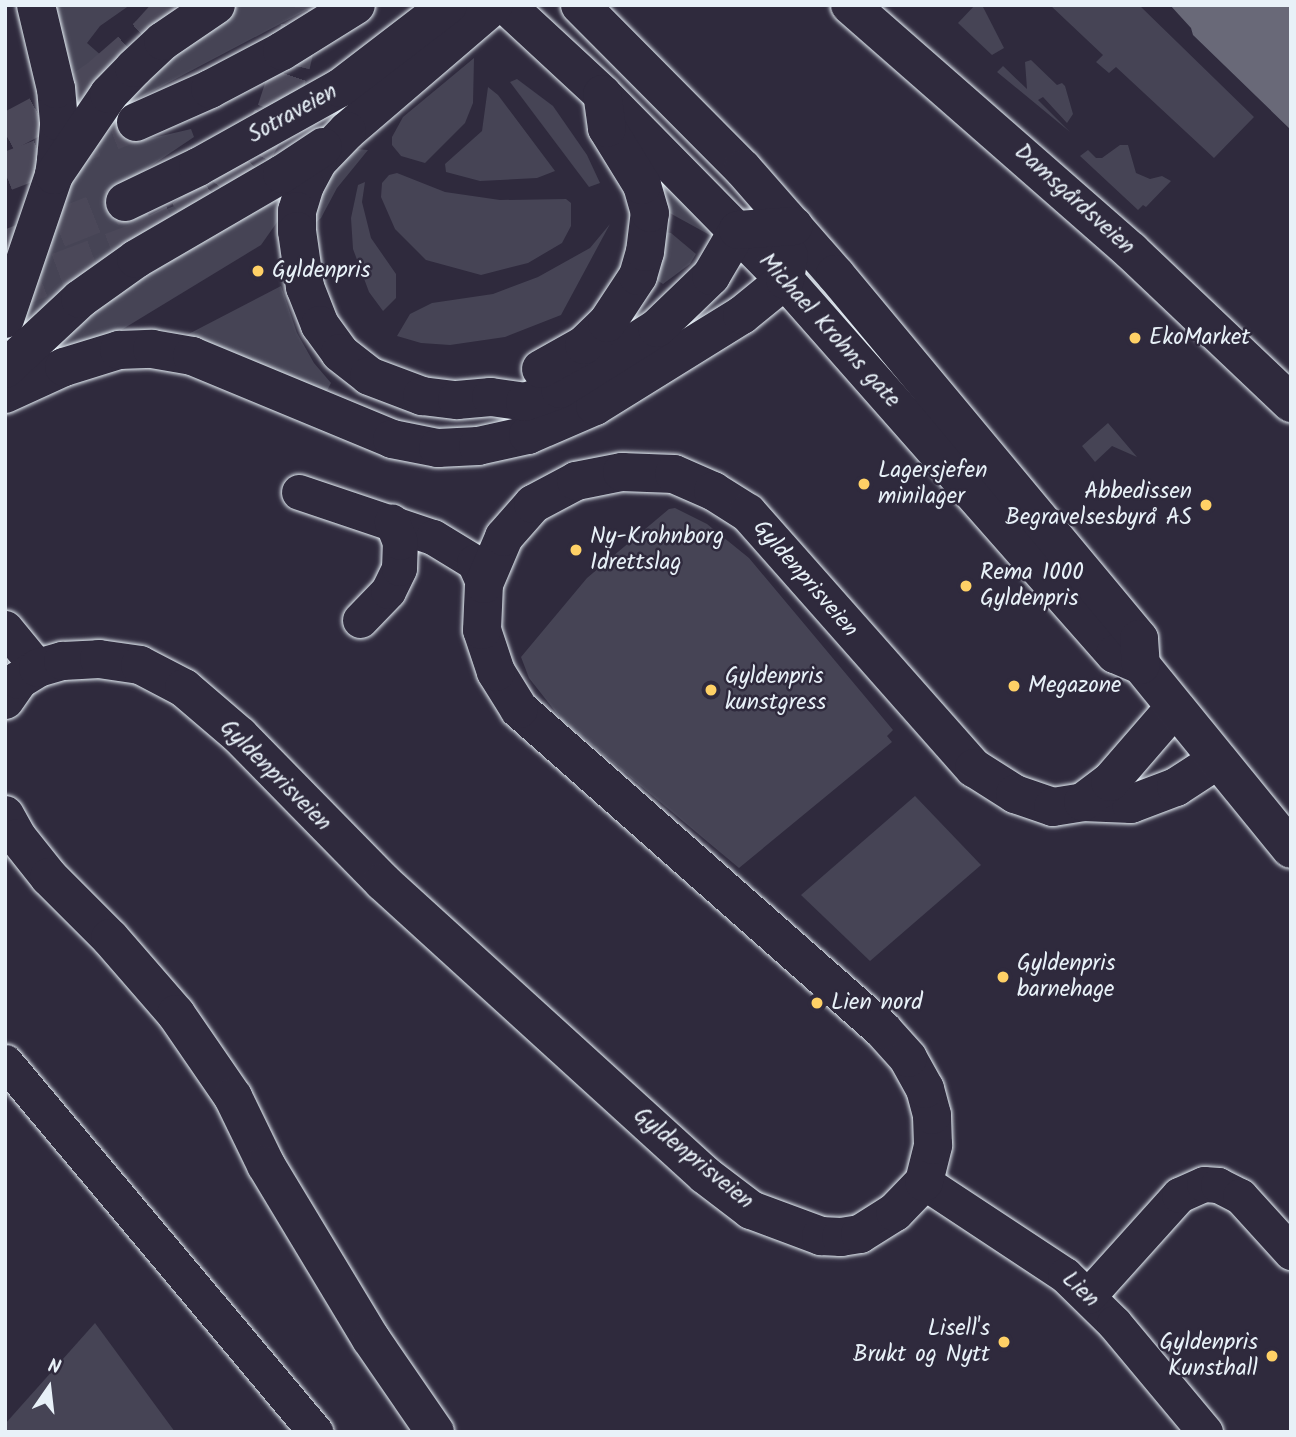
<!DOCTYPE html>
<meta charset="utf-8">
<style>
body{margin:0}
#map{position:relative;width:1296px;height:1437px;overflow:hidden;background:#2f2a3d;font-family:Kalam,sans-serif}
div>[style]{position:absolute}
.green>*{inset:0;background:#464455}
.water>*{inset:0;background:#696978}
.highway-tunnel>*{height:38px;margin-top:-19px;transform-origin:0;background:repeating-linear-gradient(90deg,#4b4859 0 38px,transparent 0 57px)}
.roads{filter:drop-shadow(0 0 2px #e8f1f8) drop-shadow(0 0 2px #e8f1f8)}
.street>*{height:35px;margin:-17.5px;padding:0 17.5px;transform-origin:17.5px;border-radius:17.5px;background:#2f2a3d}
.secondary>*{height:38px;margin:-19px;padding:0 19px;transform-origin:19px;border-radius:19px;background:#2f2a3d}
.primary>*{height:38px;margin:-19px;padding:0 19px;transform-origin:19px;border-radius:19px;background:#2f2a3d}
.highway>*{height:38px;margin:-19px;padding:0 19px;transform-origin:19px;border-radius:19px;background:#2f2a3d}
.dots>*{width:19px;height:19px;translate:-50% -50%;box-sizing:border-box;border:4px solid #2f2a3d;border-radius:50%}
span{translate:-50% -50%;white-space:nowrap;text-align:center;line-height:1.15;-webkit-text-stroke:5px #2f2a3d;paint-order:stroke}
.street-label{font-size:23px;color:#e8f1f8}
.poi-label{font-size:23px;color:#e8f1f8}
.left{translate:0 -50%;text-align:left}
.right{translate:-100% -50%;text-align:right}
.frame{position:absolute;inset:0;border:7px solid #e8f1f8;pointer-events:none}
.north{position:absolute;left:14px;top:1353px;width:70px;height:70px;-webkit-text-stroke:5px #2f2a3d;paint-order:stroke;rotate:14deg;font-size:19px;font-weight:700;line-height:28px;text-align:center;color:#e8f1f8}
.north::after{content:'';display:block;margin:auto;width:24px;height:32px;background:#e8f1f8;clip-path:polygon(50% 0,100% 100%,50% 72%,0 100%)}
</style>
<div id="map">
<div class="green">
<div style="clip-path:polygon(44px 5px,130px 5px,100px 26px,87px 43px,103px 57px,83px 95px,69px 94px)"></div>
<div style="clip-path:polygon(237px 5px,316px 5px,128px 104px,144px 140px,191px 129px,194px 137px,130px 180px,149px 216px,204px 194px,211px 204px,10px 347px,70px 178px,106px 112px,199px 21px)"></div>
<div style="clip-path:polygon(975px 5px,983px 7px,1004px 48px,992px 55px,958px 23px)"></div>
<div style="clip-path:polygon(1050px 5px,1139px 5px,1254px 117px,1214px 158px,1116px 67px,1109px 73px,1096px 62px,1103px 55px)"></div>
<div style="clip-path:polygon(474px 58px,473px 103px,465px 123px,425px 163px,401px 156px,392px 145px,392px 137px,403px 117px)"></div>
<div style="clip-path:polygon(1031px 60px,1057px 85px,1062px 83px,1065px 86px,1073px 114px,1067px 123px,1043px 97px,1038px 100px,1070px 132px,997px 72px,1003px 66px,1027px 89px,1025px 62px)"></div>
<div style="clip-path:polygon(517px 79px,553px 106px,587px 155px,600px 183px,589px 187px,510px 82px)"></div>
<div style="clip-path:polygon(488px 87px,498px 95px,555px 171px,537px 178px,480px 181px,446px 172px,445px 164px,482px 131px)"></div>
<div style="clip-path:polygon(1120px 145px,1128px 145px,1136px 173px,1150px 179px,1162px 176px,1171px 181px,1146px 207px,1143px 205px,1138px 210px,1080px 156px,1088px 150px,1096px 158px,1102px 158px)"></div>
<div style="clip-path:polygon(342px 148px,368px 150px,337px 188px,321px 218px,310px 228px,314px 195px)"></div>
<div style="clip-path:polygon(657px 156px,717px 239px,666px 211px)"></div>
<div style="clip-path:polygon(397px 173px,445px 192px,500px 200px,566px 199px,571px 203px,571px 226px,562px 243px,528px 263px,481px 275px,426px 260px,395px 229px,381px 197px,382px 183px,389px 175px)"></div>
<div style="clip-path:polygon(365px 182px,362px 202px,371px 238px,396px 274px,396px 298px,383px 311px,369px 292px,353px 249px,351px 218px,358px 185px)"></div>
<div style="clip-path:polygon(278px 193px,284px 195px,280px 218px,261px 245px,113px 335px,55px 357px,45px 351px,100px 304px)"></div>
<div style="clip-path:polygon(610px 224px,561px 315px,505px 337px,450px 345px,421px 343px,397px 336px,410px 314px,432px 303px,493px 294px,538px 277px,590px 248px)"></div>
<div style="clip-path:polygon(664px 232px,671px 233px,696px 254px,690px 264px,663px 284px,655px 279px)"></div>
<div style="clip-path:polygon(281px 286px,297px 333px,314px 363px,331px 383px,321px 402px,177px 340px)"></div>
<div style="clip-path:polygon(1108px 423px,1137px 457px,1112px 446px,1095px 462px,1082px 446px)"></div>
<div style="clip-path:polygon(675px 508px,707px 524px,749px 558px,893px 730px,887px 736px,892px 742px,739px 868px,562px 720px,529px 678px,521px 657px,587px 578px,669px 509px)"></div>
<div style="clip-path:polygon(915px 796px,981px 865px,870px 961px,801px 895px)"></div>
<div style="clip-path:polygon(95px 1323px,175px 1432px,5px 1432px,5px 1424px)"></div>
</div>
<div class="water">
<div style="clip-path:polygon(1170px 5px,1291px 5px,1291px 130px,1193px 35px,1191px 28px)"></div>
</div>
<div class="highway-tunnel">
<div style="left:5px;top:133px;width:75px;rotate:-27.9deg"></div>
<div style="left:71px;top:98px;width:38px;rotate:-35deg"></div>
<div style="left:102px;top:76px;width:62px;rotate:-41.1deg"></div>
<div style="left:149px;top:35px;width:40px;rotate:-48deg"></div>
<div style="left:5px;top:172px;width:140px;rotate:-20.9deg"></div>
<div style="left:5px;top:250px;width:129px;rotate:-21.8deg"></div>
<div style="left:5px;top:292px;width:145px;rotate:-20.6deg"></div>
<div style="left:141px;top:241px;width:48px;rotate:-27.1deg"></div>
<div style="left:184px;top:219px;width:48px;rotate:-38.3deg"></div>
<div style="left:222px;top:189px;width:48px;rotate:-50deg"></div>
<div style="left:253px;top:152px;width:47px;rotate:-60.7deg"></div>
<div style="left:276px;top:111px;width:48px;rotate:-71.9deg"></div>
<div style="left:291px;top:65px;width:62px;rotate:-76.9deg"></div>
</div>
<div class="roads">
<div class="street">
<div style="left:299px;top:492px;width:141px;rotate:18.6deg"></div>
<div style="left:433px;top:537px;width:48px;rotate:31.4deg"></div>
<div style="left:474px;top:562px;width:24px;rotate:66deg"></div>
<div style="left:360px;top:620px;width:40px;rotate:-46deg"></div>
<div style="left:388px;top:591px;width:25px;rotate:-64deg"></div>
<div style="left:399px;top:568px;width:26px;rotate:-88deg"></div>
<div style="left:400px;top:542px;width:22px;rotate:-112deg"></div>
<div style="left:5px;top:628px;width:52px;rotate:50.5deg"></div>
<div style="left:5px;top:1062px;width:483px;rotate:50deg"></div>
<div style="left:924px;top:1182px;width:169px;rotate:33.4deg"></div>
<div style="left:1065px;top:1275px;width:69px;rotate:44.4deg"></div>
<div style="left:1114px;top:1323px;width:142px;rotate:50.1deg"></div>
<div style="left:1088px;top:1296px;width:136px;rotate:-48deg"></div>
<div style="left:1179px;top:1195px;width:27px;rotate:-24deg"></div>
<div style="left:1204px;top:1184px;width:14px;rotate:4deg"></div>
<div style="left:1218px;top:1185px;width:25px;rotate:27deg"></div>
<div style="left:1240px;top:1196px;width:76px;rotate:47.7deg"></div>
</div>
<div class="secondary">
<div style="left:850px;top:5px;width:373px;rotate:41.2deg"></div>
<div style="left:1131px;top:251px;width:221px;rotate:43.5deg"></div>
<div style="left:5px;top:700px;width:24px;rotate:-55deg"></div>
<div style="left:19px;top:680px;width:22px;rotate:-32deg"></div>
<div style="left:38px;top:668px;width:26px;rotate:-16deg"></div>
<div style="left:63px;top:661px;width:36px;rotate:-3deg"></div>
<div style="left:99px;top:659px;width:41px;rotate:8.3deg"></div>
<div style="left:140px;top:665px;width:50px;rotate:27.6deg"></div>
<div style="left:184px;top:688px;width:74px;rotate:40.6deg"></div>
<div style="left:240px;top:736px;width:204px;rotate:45.6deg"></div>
<div style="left:383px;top:882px;width:435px;rotate:42.3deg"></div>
<div style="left:705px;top:1175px;width:58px;rotate:37.3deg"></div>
<div style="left:751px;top:1210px;width:75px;rotate:20.4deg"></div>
<div style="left:821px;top:1236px;width:20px;rotate:3deg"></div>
<div style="left:841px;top:1237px;width:19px;rotate:-9deg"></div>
<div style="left:860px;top:1234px;width:41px;rotate:-32.2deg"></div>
<div style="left:895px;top:1212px;width:42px;rotate:-46deg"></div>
<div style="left:924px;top:1182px;width:38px;rotate:-76deg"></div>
<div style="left:933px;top:1145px;width:30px;rotate:-92deg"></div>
<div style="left:932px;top:1115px;width:27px;rotate:-105deg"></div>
<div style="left:925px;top:1089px;width:35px;rotate:-119deg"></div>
<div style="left:908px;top:1058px;width:38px;rotate:-132deg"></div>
<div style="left:883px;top:1030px;width:485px;rotate:-138.6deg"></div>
<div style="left:519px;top:709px;width:44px;rotate:-121.9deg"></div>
<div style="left:496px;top:672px;width:44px;rotate:-108.4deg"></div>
<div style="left:482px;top:630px;width:46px;rotate:-87.5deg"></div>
<div style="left:484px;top:584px;width:51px;rotate:-66.9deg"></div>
<div style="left:504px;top:537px;width:44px;rotate:-48.7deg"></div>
<div style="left:533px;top:504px;width:49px;rotate:-28.1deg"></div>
<div style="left:576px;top:481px;width:47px;rotate:-11.1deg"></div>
<div style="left:622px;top:472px;width:52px;rotate:2.2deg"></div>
<div style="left:674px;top:474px;width:43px;rotate:23.6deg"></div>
<div style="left:713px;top:491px;width:41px;rotate:32.2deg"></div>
<div style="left:748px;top:513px;width:341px;rotate:48.5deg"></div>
<div style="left:974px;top:768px;width:49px;rotate:32.4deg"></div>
<div style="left:1015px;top:794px;width:40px;rotate:18.9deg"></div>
<div style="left:1053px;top:807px;width:30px;rotate:-9deg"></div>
<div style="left:1083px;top:802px;width:48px;rotate:2.4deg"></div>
<div style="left:1131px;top:804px;width:48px;rotate:-20.7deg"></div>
<div style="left:1176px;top:787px;width:48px;rotate:-33deg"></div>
<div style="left:1083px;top:802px;width:34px;rotate:-37deg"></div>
<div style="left:1110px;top:782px;width:98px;rotate:-49.1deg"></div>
<div style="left:5px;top:815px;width:26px;rotate:61deg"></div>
<div style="left:18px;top:838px;width:50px;rotate:51.5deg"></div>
<div style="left:49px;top:877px;width:86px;rotate:45deg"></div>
<div style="left:110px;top:938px;width:101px;rotate:49deg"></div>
<div style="left:176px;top:1014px;width:101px;rotate:55.5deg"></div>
<div style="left:233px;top:1097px;width:76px;rotate:64.1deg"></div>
<div style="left:266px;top:1165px;width:203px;rotate:58.9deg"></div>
<div style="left:371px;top:1339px;width:113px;rotate:55.5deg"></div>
</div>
<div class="primary">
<div style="left:506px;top:5px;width:131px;rotate:42.8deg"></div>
<div style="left:602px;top:94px;width:261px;rotate:45.5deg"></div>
<div style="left:785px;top:280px;width:499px;rotate:48.6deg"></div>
<div style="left:1115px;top:654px;width:28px;rotate:23deg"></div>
<div style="left:1141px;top:665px;width:237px;rotate:50.8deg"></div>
<div style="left:580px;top:5px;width:231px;rotate:45.2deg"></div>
<div style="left:743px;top:169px;width:140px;rotate:48.8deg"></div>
<div style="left:835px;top:274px;width:475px;rotate:50.2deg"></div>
<div style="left:1139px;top:639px;width:26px;rotate:86deg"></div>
<div style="left:5px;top:319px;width:152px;rotate:-71.2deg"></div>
<div style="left:54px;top:175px;width:15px;rotate:-82deg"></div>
<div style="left:56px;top:160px;width:38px;rotate:-85deg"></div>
<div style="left:59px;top:122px;width:33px;rotate:-95deg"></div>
<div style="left:56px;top:89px;width:86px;rotate:-103.4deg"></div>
<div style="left:5px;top:394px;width:65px;rotate:-24.6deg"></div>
<div style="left:64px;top:367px;width:58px;rotate:-17.2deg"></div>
<div style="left:119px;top:350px;width:33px;rotate:-2deg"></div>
<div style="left:152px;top:349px;width:41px;rotate:9.9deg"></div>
<div style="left:192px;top:356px;width:217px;rotate:22.5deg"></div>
<div style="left:392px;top:439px;width:47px;rotate:11.1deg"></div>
<div style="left:438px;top:448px;width:40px;rotate:-2.9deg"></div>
<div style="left:478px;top:446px;width:51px;rotate:-12.4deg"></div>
<div style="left:528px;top:435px;width:73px;rotate:-23.4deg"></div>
<div style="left:595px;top:406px;width:173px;rotate:-31.8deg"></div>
<div style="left:742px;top:315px;width:55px;rotate:-39.1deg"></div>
<div style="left:785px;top:280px;width:25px;rotate:-81deg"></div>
</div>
<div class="highway">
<div style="left:494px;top:5px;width:194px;rotate:139.4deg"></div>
<div style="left:347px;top:131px;width:42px;rotate:134deg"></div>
<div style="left:318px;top:161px;width:27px;rotate:118deg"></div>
<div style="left:305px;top:185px;width:27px;rotate:107deg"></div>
<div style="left:297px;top:211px;width:20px;rotate:90deg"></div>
<div style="left:297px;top:231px;width:57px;rotate:81.9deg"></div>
<div style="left:305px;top:287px;width:41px;rotate:68.5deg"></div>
<div style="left:320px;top:325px;width:34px;rotate:54deg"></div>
<div style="left:340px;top:353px;width:37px;rotate:38deg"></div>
<div style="left:369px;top:376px;width:57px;rotate:20.7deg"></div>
<div style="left:422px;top:396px;width:35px;rotate:7deg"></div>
<div style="left:457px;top:400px;width:34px;rotate:-5deg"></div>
<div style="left:491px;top:397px;width:34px;rotate:8deg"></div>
<div style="left:525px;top:402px;width:37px;rotate:-20deg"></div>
<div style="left:560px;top:389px;width:115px;rotate:-32.2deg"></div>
<div style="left:657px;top:328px;width:75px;rotate:-43.9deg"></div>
<div style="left:711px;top:276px;width:53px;rotate:-59.6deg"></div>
<div style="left:738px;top:230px;width:56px;rotate:-4.1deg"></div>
<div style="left:136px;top:122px;width:81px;rotate:-24deg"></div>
<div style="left:210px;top:89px;width:81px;rotate:-27.8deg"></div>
<div style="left:282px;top:51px;width:87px;rotate:-31.9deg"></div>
<div style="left:54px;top:175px;width:98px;rotate:-55.8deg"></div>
<div style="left:109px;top:94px;width:36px;rotate:-46deg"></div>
<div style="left:134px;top:68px;width:40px;rotate:-43deg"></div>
<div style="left:163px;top:41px;width:64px;rotate:-34.2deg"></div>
<div style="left:125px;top:202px;width:81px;rotate:-25.6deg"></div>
<div style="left:198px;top:167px;width:162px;rotate:-29.1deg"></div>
<div style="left:340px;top:88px;width:136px;rotate:-37.5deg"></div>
<div style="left:5px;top:369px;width:103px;rotate:-43deg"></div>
<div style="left:80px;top:299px;width:69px;rotate:-35.5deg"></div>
<div style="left:136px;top:259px;width:169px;rotate:-30.2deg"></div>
<div style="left:282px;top:174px;width:49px;rotate:-33.4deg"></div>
<div style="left:541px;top:369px;width:49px;rotate:-29.2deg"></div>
<div style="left:584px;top:345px;width:32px;rotate:-44deg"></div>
<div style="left:607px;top:323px;width:56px;rotate:-56.6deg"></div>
<div style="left:638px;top:276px;width:25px;rotate:-74deg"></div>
<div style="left:645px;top:252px;width:39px;rotate:-83deg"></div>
<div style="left:650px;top:213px;width:29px;rotate:-106deg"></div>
<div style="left:642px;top:185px;width:67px;rotate:-121.6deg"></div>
<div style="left:607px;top:128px;width:34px;rotate:-98deg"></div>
</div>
</div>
<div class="dots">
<div style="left:258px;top:271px;background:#ffd166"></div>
<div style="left:1135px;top:338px;background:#ffd166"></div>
<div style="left:864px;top:484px;background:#ffd166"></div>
<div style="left:1206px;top:505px;background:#ffd166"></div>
<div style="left:576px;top:550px;background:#ffd166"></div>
<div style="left:966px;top:586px;background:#ffd166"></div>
<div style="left:1014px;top:686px;background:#ffd166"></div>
<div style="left:711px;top:690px;background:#ffd166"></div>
<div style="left:1003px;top:977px;background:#ffd166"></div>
<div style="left:817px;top:1003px;background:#ffd166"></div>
<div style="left:1004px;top:1342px;background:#ffd166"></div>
<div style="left:1272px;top:1356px;background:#ffd166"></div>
</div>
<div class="street-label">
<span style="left:293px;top:114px;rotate:-29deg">Sotraveien</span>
<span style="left:1074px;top:200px;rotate:42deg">Damsgårdsveien</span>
<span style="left:829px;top:331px;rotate:48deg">Michael Krohns gate</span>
<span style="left:805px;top:579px;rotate:49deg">Gyldenprisveien</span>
<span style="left:275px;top:776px;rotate:45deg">Gyldenprisveien</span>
<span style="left:693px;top:1159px;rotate:39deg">Gyldenprisveien</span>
<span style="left:1080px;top:1290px;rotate:43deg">Lien</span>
</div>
<div class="poi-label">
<span class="left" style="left:272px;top:271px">Gyldenpris</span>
<span class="left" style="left:1149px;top:338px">EkoMarket</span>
<span class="left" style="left:878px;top:484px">Lagersjefen<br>minilager</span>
<span class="right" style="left:1192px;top:505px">Abbedissen<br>Begravelsesbyrå AS</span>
<span class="left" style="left:590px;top:550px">Ny-Krohnborg<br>Idrettslag</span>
<span class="left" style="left:980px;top:586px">Rema 1000<br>Gyldenpris</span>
<span class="left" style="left:725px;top:690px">Gyldenpris<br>kunstgress</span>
<span class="left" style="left:1028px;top:686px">Megazone</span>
<span class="left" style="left:1017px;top:977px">Gyldenpris<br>barnehage</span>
<span class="left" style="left:831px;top:1003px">Lien nord</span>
<span class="right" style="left:990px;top:1342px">Lisell's<br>Brukt og Nytt</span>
<span class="right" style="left:1258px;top:1356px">Gyldenpris<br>Kunsthall</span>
</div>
<div class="frame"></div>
<div class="north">N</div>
</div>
